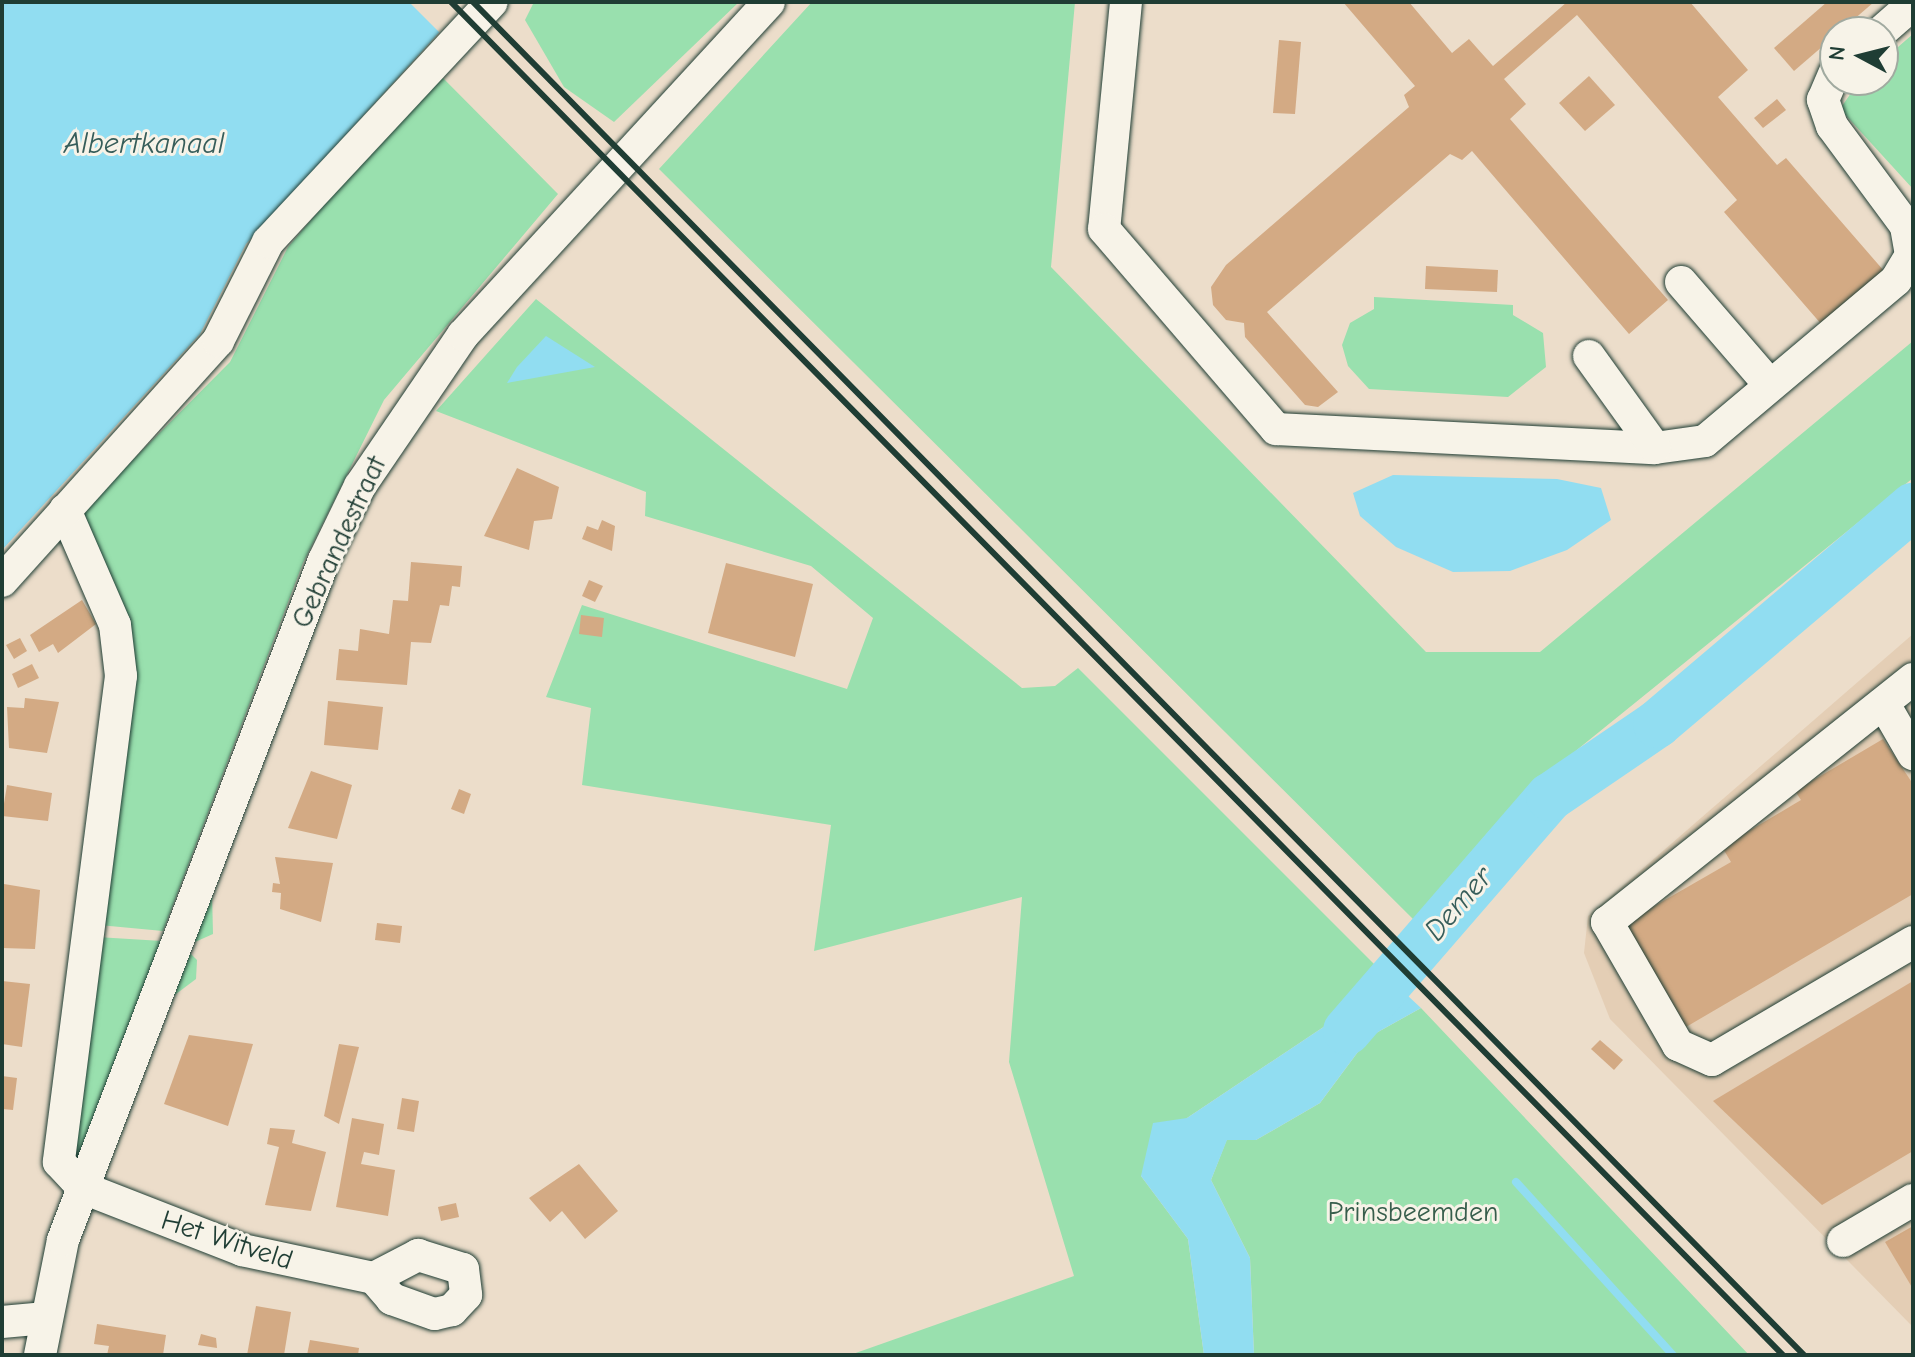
<!DOCTYPE html>
<style>
body{margin:0}
#map{position:relative;width:1915px;height:1357px;overflow:hidden;background:#ecddca;font-family:"Comic Neue",sans-serif}
div>[style]{position:absolute}
.built>*{inset:0;background:#e4ceb5}
.green>*{inset:0;background:#99e0ae}
.water>*{inset:0;background:#91ddf1}
.pier>*{inset:0;background:#ecddca}
.stream>*{height:8px;margin:-4px;padding:0 4px;transform-origin:4px;border-radius:4px;background:#91ddf1}
.river>*{height:48px;margin:-24px;padding:0 24px;transform-origin:24px;border-radius:24px;background:#91ddf1}
.building>*{inset:0;background:#d3aa84}
.roads{filter:drop-shadow(0 0 2px #1f3d34) drop-shadow(0 0 2px #1f3d34)}
.minor>*{height:32px;margin:-16px;padding:0 16px;transform-origin:16px;border-radius:16px;background:#f7f3e8}
.rail>*{height:6px;margin:-3px;padding:0 3px;transform-origin:3px;border-radius:3px;background:#1f3d34}
span{translate:-50% -50%;white-space:nowrap;text-align:center;line-height:1.15;-webkit-text-stroke:6px #f7f3e8;paint-order:stroke}
.street-label{font-size:28px;color:#1f3d34}
.park-label{font-size:28px;color:#375e4c}
.water-label{font-size:30px;color:#365d5a;font-style:italic}
.frame{position:absolute;inset:0;border:4px solid #1f3d34;pointer-events:none}
.north{position:absolute;left:1819px;top:16px;width:80px;height:80px;box-sizing:border-box;background:#f7f3e8;border:2px solid #a1aaa0;border-radius:50%;rotate:277deg;font-size:22px;font-weight:700;line-height:32px;text-align:center;color:#1f3d34}
.north::after{content:'';display:block;margin:auto;width:28px;height:36px;background:#1f3d34;clip-path:polygon(50% 0,100% 100%,50% 72%,0 100%)}
</style>
<div id="map">
<div class="built">
<div style="clip-path:polygon(1913px 634px,1913px 1327px,1610px 1019px,1584px 953px,1588px 916px)"></div>
</div>
<div class="green">
<div style="clip-path:polygon(534px 2px,739px 2px,614px 122px,564px 87px,525px 20px)"></div>
<div style="clip-path:polygon(812px 2px,1075px 2px,1051px 267px,1426px 652px,1540px 652px,1913px 341px,1913px 478px,1578px 749px,1490px 830px,1414px 920px,659px 169px)"></div>
<div style="clip-path:polygon(1913px 34px,1913px 189px,1840px 109px,1860px 80px,1883px 80px,1883px 60px)"></div>
<div style="clip-path:polygon(437px 72px,558px 194px,384px 400px,303px 563px,163px 931px,99px 925px,124px 616px,83px 510px,230px 362px,288px 247px)"></div>
<div style="clip-path:polygon(1374px 297px,1513px 305px,1513px 315px,1543px 333px,1546px 367px,1508px 397px,1369px 389px,1348px 366px,1342px 345px,1350px 323px,1374px 309px)"></div>
<div style="clip-path:polygon(536px 299px,1022px 688px,1055px 686px,1078px 668px,1380px 970px,1340px 1016px,1187px 1118px,1141px 1176px,1188px 1239px,1204px 1355px,850px 1355px,1074px 1276px,1009px 1062px,1022px 897px,814px 951px,831px 825px,582px 785px,591px 708px,546px 697px,582px 605px,847px 689px,873px 618px,811px 566px,645px 516px,646px 492px,436px 411px)"></div>
<div style="clip-path:polygon(212px 892px,213px 934px,195px 942px,191px 937px)"></div>
<div style="clip-path:polygon(97px 937px,162px 941px,85px 1155px,73px 1161px)"></div>
<div style="clip-path:polygon(186px 949px,197px 960px,196px 979px,172px 997px)"></div>
<div style="clip-path:polygon(1421px 1008px,1749px 1355px,1254px 1355px,1250px 1258px,1211px 1180px,1227px 1139px,1256px 1140px,1320px 1103px,1369px 1037px)"></div>
</div>
<div class="water">
<div style="clip-path:polygon(2px 2px,467px 2px,246px 244px,200px 334px,2px 550px)"></div>
<div style="clip-path:polygon(546px 336px,595px 367px,507px 383px,517px 367px)"></div>
<div style="clip-path:polygon(1393px 475px,1557px 479px,1601px 488px,1611px 520px,1567px 550px,1510px 571px,1453px 572px,1396px 547px,1360px 516px,1353px 493px)"></div>
<div style="clip-path:polygon(1380px 970px,1421px 1008px,1369px 1037px,1320px 1103px,1256px 1140px,1227px 1140px,1211px 1180px,1250px 1258px,1254px 1355px,1204px 1355px,1188px 1239px,1141px 1176px,1153px 1123px,1187px 1118px,1340px 1016px)"></div>
</div>
<div class="pier">
<div style="clip-path:polygon(409px 2px,471px 2px,442px 35px)"></div>
</div>
<div class="stream">
<div style="left:1516px;top:1182px;width:234px;rotate:47.8deg"></div>
</div>
<div class="river">
<div style="left:1347px;top:1031px;width:310px;rotate:-49.1deg"></div>
<div style="left:1550px;top:797px;width:130px;rotate:-34.3deg"></div>
<div style="left:1657px;top:724px;width:336px;rotate:-40.3deg"></div>
</div>
<div class="building">
<div style="clip-path:polygon(1343px 2px,1409px 2px,1452px 53px,1469px 39px,1493px 66px,1567px 2px,1690px 2px,1748px 70px,1718px 97px,1777px 165px,1786px 158px,1884px 271px,1822px 325px,1724px 212px,1737px 200px,1577px 15px,1504px 79px,1526px 104px,1510px 119px,1668px 300px,1629px 334px,1472px 151px,1462px 160px,1450px 154px,1267px 312px,1338px 392px,1318px 407px,1305px 405px,1245px 337px,1244px 323px,1226px 320px,1213px 305px,1211px 287px,1226px 265px,1409px 107px,1404px 95px,1415px 86px)"></div>
<div style="clip-path:polygon(1827px 2px,1874px 2px,1794px 71px,1774px 48px)"></div>
<div style="clip-path:polygon(1279px 40px,1301px 42px,1295px 114px,1273px 113px)"></div>
<div style="clip-path:polygon(1589px 76px,1615px 105px,1585px 131px,1559px 103px)"></div>
<div style="clip-path:polygon(1777px 99px,1786px 110px,1763px 128px,1754px 118px)"></div>
<div style="clip-path:polygon(1426px 266px,1498px 270px,1497px 292px,1425px 289px)"></div>
<div style="clip-path:polygon(517px 468px,559px 487px,552px 519px,534px 521px,529px 550px,484px 536px)"></div>
<div style="clip-path:polygon(602px 520px,615px 526px,612px 551px,582px 539px,587px 526px,598px 530px)"></div>
<div style="clip-path:polygon(411px 562px,462px 566px,460px 587px,452px 586px,449px 606px,440px 605px,431px 643px,411px 642px,407px 685px,336px 680px,339px 649px,358px 651px,360px 629px,389px 634px,393px 600px,408px 601px)"></div>
<div style="clip-path:polygon(726px 563px,813px 584px,795px 657px,708px 633px)"></div>
<div style="clip-path:polygon(589px 580px,603px 586px,595px 602px,582px 596px)"></div>
<div style="clip-path:polygon(82px 600px,96px 624px,58px 653px,53px 644px,39px 652px,30px 635px)"></div>
<div style="clip-path:polygon(581px 615px,604px 618px,602px 637px,579px 634px)"></div>
<div style="clip-path:polygon(20px 638px,27px 651px,14px 659px,6px 645px)"></div>
<div style="clip-path:polygon(32px 664px,39px 678px,18px 688px,12px 674px)"></div>
<div style="clip-path:polygon(25px 698px,59px 702px,47px 753px,9px 748px,7px 707px,24px 708px)"></div>
<div style="clip-path:polygon(328px 701px,383px 707px,378px 750px,324px 745px)"></div>
<div style="clip-path:polygon(1883px 739px,1913px 784px,1913px 894px,1686px 1027px,1625px 923px,1731px 862px,1722px 847px,1801px 800px,1795px 791px)"></div>
<div style="clip-path:polygon(311px 771px,352px 785px,337px 839px,288px 828px)"></div>
<div style="clip-path:polygon(7px 785px,52px 793px,48px 821px,2px 816px)"></div>
<div style="clip-path:polygon(459px 789px,471px 794px,464px 814px,451px 809px)"></div>
<div style="clip-path:polygon(275px 857px,333px 863px,321px 922px,280px 909px,281px 893px,272px 892px,273px 883px,280px 884px)"></div>
<div style="clip-path:polygon(4px 884px,40px 890px,35px 949px,2px 948px)"></div>
<div style="clip-path:polygon(377px 923px,402px 926px,400px 943px,375px 940px)"></div>
<div style="clip-path:polygon(2px 981px,30px 984px,22px 1047px,2px 1044px)"></div>
<div style="clip-path:polygon(1913px 981px,1913px 1151px,1822px 1205px,1713px 1101px)"></div>
<div style="clip-path:polygon(189px 1035px,253px 1044px,228px 1126px,164px 1104px)"></div>
<div style="clip-path:polygon(1600px 1040px,1623px 1060px,1614px 1070px,1591px 1049px)"></div>
<div style="clip-path:polygon(339px 1044px,359px 1047px,339px 1124px,324px 1116px)"></div>
<div style="clip-path:polygon(2px 1076px,17px 1078px,13px 1110px,2px 1109px)"></div>
<div style="clip-path:polygon(402px 1098px,419px 1101px,414px 1132px,397px 1129px)"></div>
<div style="clip-path:polygon(352px 1118px,384px 1124px,379px 1155px,364px 1152px,361px 1164px,395px 1170px,388px 1216px,336px 1207px)"></div>
<div style="clip-path:polygon(270px 1128px,295px 1130px,292px 1143px,326px 1152px,311px 1211px,265px 1205px,279px 1147px,267px 1144px)"></div>
<div style="clip-path:polygon(579px 1164px,618px 1211px,585px 1239px,562px 1211px,550px 1222px,529px 1198px)"></div>
<div style="clip-path:polygon(456px 1203px,459px 1217px,441px 1221px,438px 1207px)"></div>
<div style="clip-path:polygon(1913px 1226px,1913px 1289px,1885px 1242px)"></div>
<div style="clip-path:polygon(256px 1306px,291px 1312px,284px 1355px,247px 1355px)"></div>
<div style="clip-path:polygon(97px 1324px,166px 1335px,163px 1355px,107px 1355px,109px 1346px,94px 1344px)"></div>
<div style="clip-path:polygon(201px 1334px,216px 1338px,217px 1348px,198px 1345px)"></div>
<div style="clip-path:polygon(310px 1340px,359px 1348px,358px 1355px,307px 1355px)"></div>
</div>
<div class="roads">
<div class="minor">
<div style="left:1126px;top:2px;width:228px;rotate:95.5deg"></div>
<div style="left:1104px;top:229px;width:264px;rotate:49.3deg"></div>
<div style="left:1276px;top:429px;width:379px;rotate:2.9deg"></div>
<div style="left:1655px;top:448px;width:50px;rotate:-8deg"></div>
<div style="left:1705px;top:441px;width:250px;rotate:-40.1deg"></div>
<div style="left:1896px;top:280px;width:29px;rotate:-59deg"></div>
<div style="left:1911px;top:255px;width:29px;rotate:-100deg"></div>
<div style="left:1906px;top:226px;width:124px;rotate:-126.5deg"></div>
<div style="left:1832px;top:126px;width:28px;rotate:-109deg"></div>
<div style="left:1823px;top:100px;width:30px;rotate:-67deg"></div>
<div style="left:1881px;top:32px;width:43px;rotate:-41.2deg"></div>
<div style="left:1681px;top:282px;width:136px;rotate:49.2deg"></div>
<div style="left:1589px;top:356px;width:113px;rotate:54.3deg"></div>
<div style="left:65px;top:510px;width:125px;rotate:66.5deg"></div>
<div style="left:115px;top:625px;width:51px;rotate:83.3deg"></div>
<div style="left:121px;top:676px;width:490px;rotate:97.3deg"></div>
<div style="left:59px;top:1162px;width:35px;rotate:47deg"></div>
<div style="left:83px;top:1188px;width:171px;rotate:21.3deg"></div>
<div style="left:242px;top:1250px;width:135px;rotate:12deg"></div>
<div style="left:374px;top:1278px;width:50px;rotate:-27.6deg"></div>
<div style="left:418px;top:1255px;width:47px;rotate:17.3deg"></div>
<div style="left:463px;top:1269px;width:26px;rotate:83deg"></div>
<div style="left:466px;top:1295px;width:21px;rotate:133deg"></div>
<div style="left:452px;top:1310px;width:18px;rotate:167deg"></div>
<div style="left:434px;top:1314px;width:45px;rotate:-160.3deg"></div>
<div style="left:392px;top:1299px;width:28px;rotate:-131deg"></div>
<div style="left:2px;top:581px;width:323px;rotate:-48deg"></div>
<div style="left:218px;top:341px;width:111px;rotate:-63.2deg"></div>
<div style="left:268px;top:242px;width:328px;rotate:-47deg"></div>
<div style="left:1913px;top:679px;width:391px;rotate:141.5deg"></div>
<div style="left:1607px;top:922px;width:142px;rotate:60deg"></div>
<div style="left:1678px;top:1045px;width:37px;rotate:24deg"></div>
<div style="left:1712px;top:1060px;width:233px;rotate:-30.4deg"></div>
<div style="left:1884px;top:704px;width:58px;rotate:59.9deg"></div>
<div style="left:1843px;top:1241px;width:81px;rotate:-30.4deg"></div>
<div style="left:2px;top:1322px;width:44px;rotate:-5.2deg"></div>
<div style="left:40px;top:1355px;width:117px;rotate:-78.7deg"></div>
<div style="left:63px;top:1240px;width:728px;rotate:-69deg"></div>
<div style="left:324px;top:560px;width:82px;rotate:-64.1deg"></div>
<div style="left:360px;top:486px;width:183px;rotate:-55.7deg"></div>
<div style="left:463px;top:335px;width:452px;rotate:-47.4deg"></div>
</div>
</div>
<div class="rail">
<div style="left:451px;top:2px;width:1899px;rotate:45.45deg"></div>
<div style="left:473px;top:2px;width:1898px;rotate:45.47deg"></div>
</div>
<div class="street-label">
<span style="left:339px;top:542px;rotate:-65deg">Gebrandestraat</span>
<span style="left:227px;top:1240px;rotate:18deg">Het Witveld</span>
</div>
<div class="park-label">
<span style="left:1413px;top:1212px">Prinsbeemden</span>
</div>
<div class="water-label">
<span style="left:144px;top:144px">Albertkanaal</span>
<span style="left:1459px;top:904px;rotate:-49deg">Demer</span>
</div>
<div class="frame"></div>
<div class="north">N</div>
</div>
